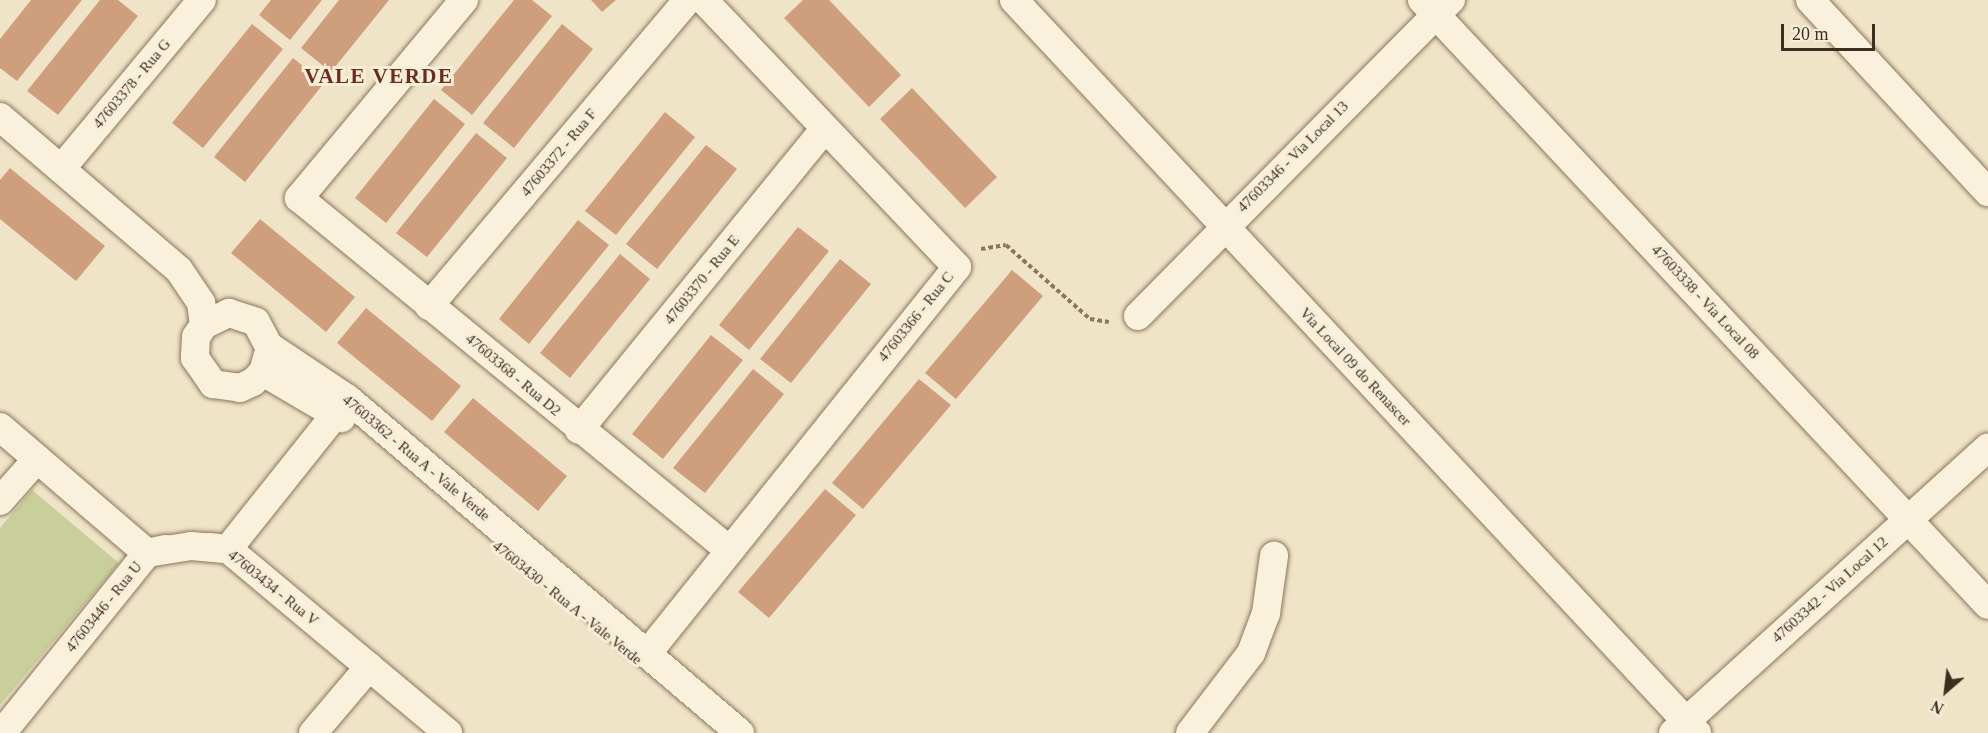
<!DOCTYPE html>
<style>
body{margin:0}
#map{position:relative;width:1988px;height:733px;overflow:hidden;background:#f0e4c8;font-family:"Times New Roman",serif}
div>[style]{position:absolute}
.green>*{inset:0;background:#c9cf9b}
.building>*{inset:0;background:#cf9f7d}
.path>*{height:4px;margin-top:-2px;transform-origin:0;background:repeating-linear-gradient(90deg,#8d765c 0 4.5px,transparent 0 7.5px)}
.roads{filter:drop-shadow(0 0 2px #8d765c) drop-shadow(0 0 2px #8d765c)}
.minor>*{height:28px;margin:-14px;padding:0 14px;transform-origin:14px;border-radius:14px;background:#faf1dc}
span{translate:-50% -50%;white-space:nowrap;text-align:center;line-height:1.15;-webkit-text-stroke:6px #f7eed8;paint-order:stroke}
.street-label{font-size:15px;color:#3d2e20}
.district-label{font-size:21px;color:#6b2e1e;font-weight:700;letter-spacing:1.5px}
.north{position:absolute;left:1916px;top:661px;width:60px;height:60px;-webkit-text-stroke:4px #f7eed8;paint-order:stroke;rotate:208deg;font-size:16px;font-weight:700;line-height:24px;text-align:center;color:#3d2e20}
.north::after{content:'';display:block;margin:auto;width:21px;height:27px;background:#3d2e20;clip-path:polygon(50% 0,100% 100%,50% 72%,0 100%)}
.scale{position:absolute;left:1781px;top:24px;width:94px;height:27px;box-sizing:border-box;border:3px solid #3d2e20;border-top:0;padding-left:8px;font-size:18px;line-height:21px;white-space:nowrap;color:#3d2e20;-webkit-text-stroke:4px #f7eed8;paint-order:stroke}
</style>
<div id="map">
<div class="green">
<div style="clip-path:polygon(32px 490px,119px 563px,0 705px,0 528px)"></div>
</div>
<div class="building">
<div style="clip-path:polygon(31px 0,82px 0,17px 81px,0 68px,0 39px)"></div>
<div style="clip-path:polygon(100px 0,118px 0,138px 16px,58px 115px,27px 91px)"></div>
<div style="clip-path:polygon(271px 0,322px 0,290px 40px,259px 15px)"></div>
<div style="clip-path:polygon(339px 0,389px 0,331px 72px,301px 48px)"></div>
<div style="clip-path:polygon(514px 0,532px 0,552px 16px,472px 115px,441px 90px)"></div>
<div style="clip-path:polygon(591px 0,616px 0,602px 12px)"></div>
<div style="clip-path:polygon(803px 0,829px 0,901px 75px,869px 107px,784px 18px)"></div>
<div style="clip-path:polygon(252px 24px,283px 49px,203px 148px,172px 123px)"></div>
<div style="clip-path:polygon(562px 24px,593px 49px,514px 148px,483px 123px)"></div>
<div style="clip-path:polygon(293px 58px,324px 83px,245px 182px,214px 157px)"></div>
<div style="clip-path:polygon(912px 88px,997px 177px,965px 208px,880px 119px)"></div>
<div style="clip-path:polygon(434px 99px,465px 124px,386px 223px,355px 198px)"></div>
<div style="clip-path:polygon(665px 112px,695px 137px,616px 235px,585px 211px)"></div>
<div style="clip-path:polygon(476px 133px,507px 158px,427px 257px,396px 233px)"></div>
<div style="clip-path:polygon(706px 145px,737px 169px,657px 269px,626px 244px)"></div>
<div style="clip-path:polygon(10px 168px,105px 246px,76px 281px,0 219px,0 180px)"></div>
<div style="clip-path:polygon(260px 219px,355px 297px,326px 332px,231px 253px)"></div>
<div style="clip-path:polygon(578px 220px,609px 245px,529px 344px,499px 319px)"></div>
<div style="clip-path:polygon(798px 227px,829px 251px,749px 350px,719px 325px)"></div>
<div style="clip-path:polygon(620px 254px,650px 279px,570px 378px,540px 353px)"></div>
<div style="clip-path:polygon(840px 259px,871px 284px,791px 383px,760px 359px)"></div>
<div style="clip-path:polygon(1012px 270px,1043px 296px,956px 399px,925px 373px)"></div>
<div style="clip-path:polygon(366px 308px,461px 386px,432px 421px,337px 343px)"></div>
<div style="clip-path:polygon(711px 335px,743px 360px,663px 459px,632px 434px)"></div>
<div style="clip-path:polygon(753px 369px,784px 394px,705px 493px,673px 468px)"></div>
<div style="clip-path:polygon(919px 379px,951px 405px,863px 509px,832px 483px)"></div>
<div style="clip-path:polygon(473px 398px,567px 476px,538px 511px,444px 432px)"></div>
<div style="clip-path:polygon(825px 489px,856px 515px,769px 618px,738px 592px)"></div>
</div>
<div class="path">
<div style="left:981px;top:249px;width:25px;rotate:-9deg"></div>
<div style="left:1006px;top:245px;width:112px;rotate:41.4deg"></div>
<div style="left:1090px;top:319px;width:19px;rotate:9deg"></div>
</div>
<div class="roads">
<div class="minor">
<div style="left:464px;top:0;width:258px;rotate:129.8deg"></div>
<div style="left:299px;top:198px;width:554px;rotate:39.29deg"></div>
<div style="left:1014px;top:0;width:1002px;rotate:47.02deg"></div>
<div style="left:1422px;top:0;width:828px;rotate:46.91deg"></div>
<div style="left:1810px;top:0;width:262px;rotate:47.2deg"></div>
<div style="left:0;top:117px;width:235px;rotate:40.5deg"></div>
<div style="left:179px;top:270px;width:40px;rotate:56deg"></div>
<div style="left:201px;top:303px;width:22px;rotate:82deg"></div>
<div style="left:204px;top:325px;width:28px;rotate:-26deg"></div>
<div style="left:229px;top:313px;width:28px;rotate:18deg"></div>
<div style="left:256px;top:322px;width:27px;rotate:62deg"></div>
<div style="left:269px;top:346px;width:95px;rotate:33.9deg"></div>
<div style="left:348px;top:399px;width:515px;rotate:40.43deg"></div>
<div style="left:61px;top:169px;width:220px;rotate:-50.2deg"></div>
<div style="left:429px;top:306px;width:401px;rotate:-49.8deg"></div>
<div style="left:1138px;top:316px;width:445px;rotate:-45.3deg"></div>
<div style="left:204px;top:325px;width:14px;rotate:124deg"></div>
<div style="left:196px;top:337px;width:21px;rotate:93deg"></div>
<div style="left:195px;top:358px;width:32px;rotate:55deg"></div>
<div style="left:213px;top:384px;width:27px;rotate:8deg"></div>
<div style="left:240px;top:388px;width:14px;rotate:-25deg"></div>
<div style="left:253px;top:382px;width:14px;rotate:-45deg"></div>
<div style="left:263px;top:372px;width:18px;rotate:-74deg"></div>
<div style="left:263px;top:372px;width:91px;rotate:30.5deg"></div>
<div style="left:0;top:427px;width:194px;rotate:40.6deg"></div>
<div style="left:147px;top:553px;width:45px;rotate:-9deg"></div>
<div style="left:191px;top:546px;width:37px;rotate:5deg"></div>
<div style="left:228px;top:549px;width:287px;rotate:39.9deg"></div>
<div style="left:579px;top:430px;width:387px;rotate:-50.8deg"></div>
<div style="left:0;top:501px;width:56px;rotate:-48.6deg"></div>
<div style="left:209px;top:547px;width:19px;rotate:6deg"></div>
<div style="left:228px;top:549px;width:189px;rotate:-51.4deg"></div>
<div style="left:647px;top:654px;width:496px;rotate:-51.3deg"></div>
<div style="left:957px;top:267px;width:368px;rotate:-133.5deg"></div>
<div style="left:2px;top:733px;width:231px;rotate:-51.1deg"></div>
<div style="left:147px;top:553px;width:19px;rotate:-12deg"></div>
<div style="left:313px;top:733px;width:87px;rotate:-49.7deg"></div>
<div style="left:1190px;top:733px;width:101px;rotate:-52.7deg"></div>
<div style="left:1251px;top:653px;width:43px;rotate:-69.4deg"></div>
<div style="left:1266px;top:613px;width:58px;rotate:-82deg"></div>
<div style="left:1673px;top:733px;width:425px;rotate:-42.2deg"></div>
</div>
</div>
<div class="street-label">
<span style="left:132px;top:84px;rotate:-50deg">47603378 - Rua G</span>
<span style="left:559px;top:153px;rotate:-50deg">47603372 - Rua F</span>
<span style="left:1293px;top:157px;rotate:-45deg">47603346 - Via Local 13</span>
<span style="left:702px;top:280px;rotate:-51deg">47603370 - Rua E</span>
<span style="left:1705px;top:302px;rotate:47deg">47603338 - Via Local 08</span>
<span style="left:916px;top:317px;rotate:-51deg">47603366 - Rua C</span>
<span style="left:1355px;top:367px;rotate:47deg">Via Local 09 do Renascer</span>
<span style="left:513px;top:375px;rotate:40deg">47603368 - Rua D2</span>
<span style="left:416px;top:458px;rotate:40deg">47603362 - Rua A - Vale Verde</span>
<span style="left:273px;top:588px;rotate:39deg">47603434 - Rua V</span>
<span style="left:1830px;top:590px;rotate:-42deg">47603342 - Via Local 12</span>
<span style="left:567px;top:603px;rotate:39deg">47603430 - Rua A - Vale Verde</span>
<span style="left:104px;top:607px;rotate:-51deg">47603446 - Rua U</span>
</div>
<div class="district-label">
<span style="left:379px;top:76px">VALE VERDE</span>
</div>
<div class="north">N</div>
<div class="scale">20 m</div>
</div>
